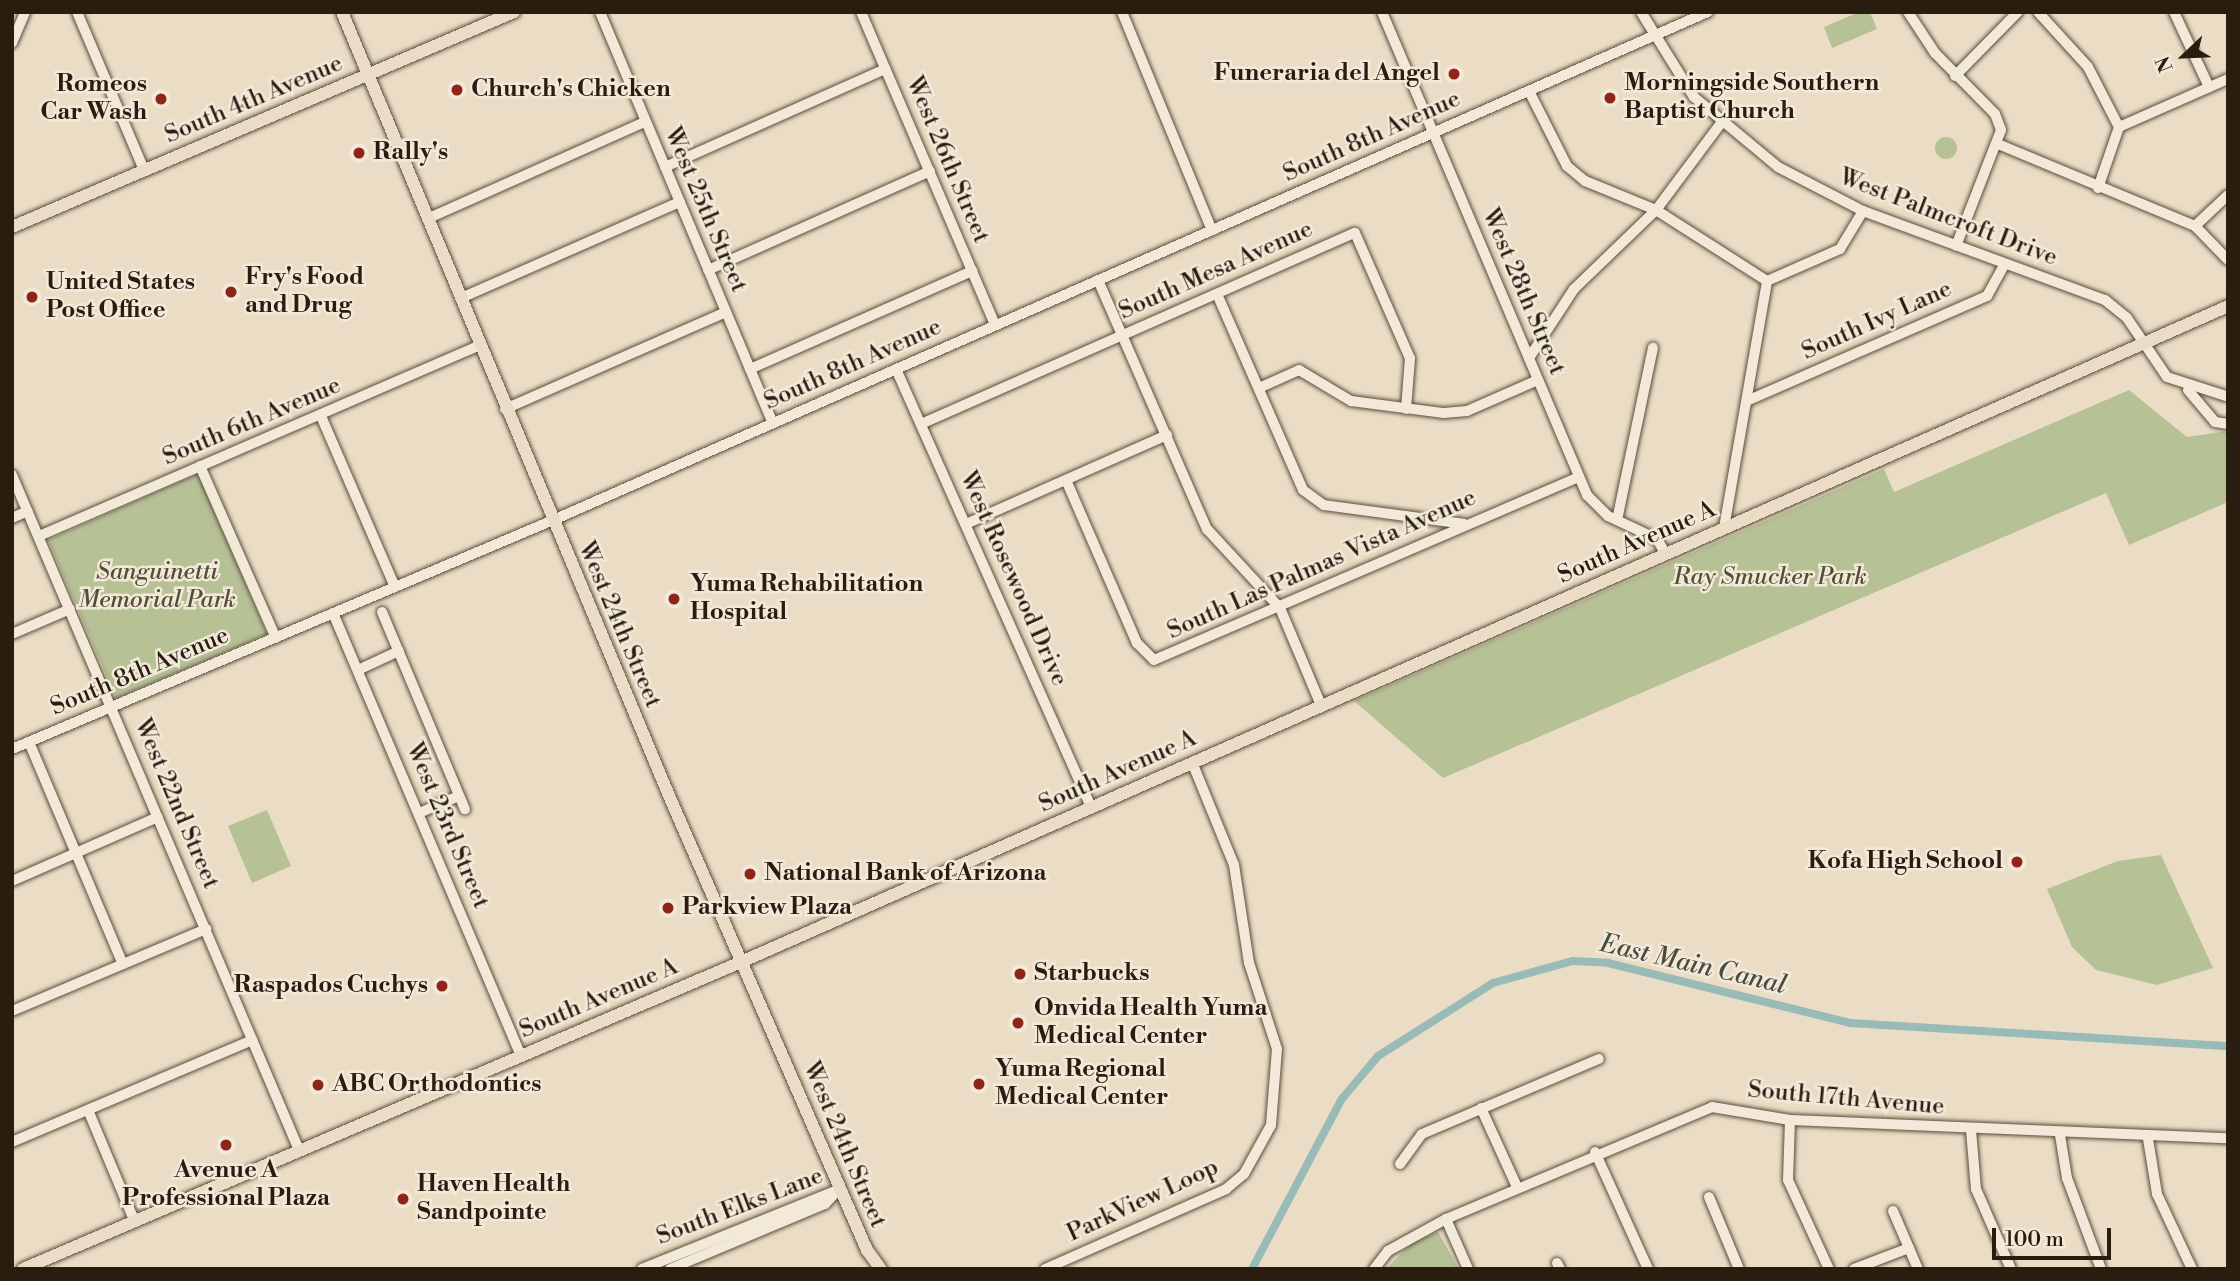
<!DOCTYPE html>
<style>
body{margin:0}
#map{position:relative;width:2240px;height:1281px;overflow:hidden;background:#ebddc5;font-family:"Libre Bodoni",serif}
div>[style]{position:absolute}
.green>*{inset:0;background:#b6c196}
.round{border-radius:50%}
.canal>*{height:8px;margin:-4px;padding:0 4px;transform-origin:4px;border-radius:4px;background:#98bbb8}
.roads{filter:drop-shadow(0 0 2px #594d3c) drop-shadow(0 0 2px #594d3c)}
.minor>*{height:10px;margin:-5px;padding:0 5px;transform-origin:5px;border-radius:5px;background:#f2e9d9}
.major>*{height:12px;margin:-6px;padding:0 6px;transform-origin:6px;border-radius:6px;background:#ebddc5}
.dots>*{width:19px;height:19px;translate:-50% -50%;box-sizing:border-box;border:4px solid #f2e9d9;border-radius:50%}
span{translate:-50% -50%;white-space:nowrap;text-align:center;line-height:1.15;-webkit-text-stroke:5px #f2e9d9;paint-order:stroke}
.poi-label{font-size:24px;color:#281d0f;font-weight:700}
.right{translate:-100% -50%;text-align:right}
.left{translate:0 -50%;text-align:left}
.street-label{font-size:24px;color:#281d0f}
.park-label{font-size:24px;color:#534e38;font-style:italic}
.water-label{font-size:26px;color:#4a4c42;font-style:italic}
.frame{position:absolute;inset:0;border:14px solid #281d0f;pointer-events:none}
.north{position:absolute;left:2149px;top:21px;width:70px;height:70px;-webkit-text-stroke:5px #f2e9d9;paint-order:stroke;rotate:247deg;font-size:19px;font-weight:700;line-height:28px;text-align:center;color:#281d0f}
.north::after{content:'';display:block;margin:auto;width:24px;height:32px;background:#281d0f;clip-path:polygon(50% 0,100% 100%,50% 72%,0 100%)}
.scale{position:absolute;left:1992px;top:1228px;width:119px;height:32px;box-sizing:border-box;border:4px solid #281d0f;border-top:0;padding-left:9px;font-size:21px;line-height:24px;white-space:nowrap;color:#281d0f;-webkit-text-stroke:5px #f2e9d9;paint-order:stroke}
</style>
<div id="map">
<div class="green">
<div style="clip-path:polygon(1859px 12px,1870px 12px,1877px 29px,1832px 48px,1824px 27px)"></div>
<div class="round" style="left:1935px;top:137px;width:22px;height:22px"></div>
<div style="clip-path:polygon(2129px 390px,2187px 437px,2228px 431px,2228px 502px,2129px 545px,2106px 493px,1443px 778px,1354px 701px,1884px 469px,1894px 492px)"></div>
<div style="clip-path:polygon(198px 474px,267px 634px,116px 698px,48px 540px)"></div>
<div style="clip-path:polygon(267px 810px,291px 866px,252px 883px,228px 826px)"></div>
<div style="clip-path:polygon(2161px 855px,2213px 968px,2157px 985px,2096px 970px,2072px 947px,2047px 889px,2118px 861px)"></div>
<div style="clip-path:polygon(1438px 1232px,1459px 1269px,1386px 1269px,1412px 1243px)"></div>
</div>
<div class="canal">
<div style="left:1252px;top:1269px;width:191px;rotate:-62.2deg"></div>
<div style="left:1341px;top:1100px;width:57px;rotate:-49.9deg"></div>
<div style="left:1378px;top:1056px;width:136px;rotate:-32.4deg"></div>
<div style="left:1493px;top:983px;width:83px;rotate:-15.4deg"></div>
<div style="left:1573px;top:961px;width:35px;rotate:3deg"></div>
<div style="left:1608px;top:963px;width:249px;rotate:13.9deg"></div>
<div style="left:1850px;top:1023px;width:379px;rotate:3.5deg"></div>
</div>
<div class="roads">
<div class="minor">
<div style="left:77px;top:12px;width:172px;rotate:67deg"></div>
<div style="left:600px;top:12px;width:446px;rotate:67.2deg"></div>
<div style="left:861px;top:12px;width:340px;rotate:66.8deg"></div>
<div style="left:1122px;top:12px;width:236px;rotate:67.6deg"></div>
<div style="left:1382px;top:12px;width:525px;rotate:67deg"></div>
<div style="left:1587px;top:495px;width:30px;rotate:45deg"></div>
<div style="left:1608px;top:516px;width:54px;rotate:25.1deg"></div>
<div style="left:1657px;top:539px;width:16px;rotate:60deg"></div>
<div style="left:1641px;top:12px;width:100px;rotate:58.1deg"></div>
<div style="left:1694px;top:97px;width:109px;rotate:39.8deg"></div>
<div style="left:1778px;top:167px;width:96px;rotate:27.4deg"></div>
<div style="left:1863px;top:211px;width:258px;rotate:20.2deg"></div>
<div style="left:2105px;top:300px;width:28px;rotate:39deg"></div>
<div style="left:2127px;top:318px;width:71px;rotate:55.9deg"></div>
<div style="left:2167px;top:377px;width:62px;rotate:17.9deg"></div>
<div style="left:1908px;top:12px;width:49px;rotate:56.6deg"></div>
<div style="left:1935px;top:53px;width:86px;rotate:45.5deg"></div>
<div style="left:1995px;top:114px;width:17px;rotate:69deg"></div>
<div style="left:2001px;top:130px;width:124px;rotate:111.2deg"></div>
<div style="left:2038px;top:12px;width:74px;rotate:47.7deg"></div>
<div style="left:2088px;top:67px;width:68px;rotate:62.7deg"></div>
<div style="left:2174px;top:12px;width:83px;rotate:65deg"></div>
<div style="left:12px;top:43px;width:34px;rotate:-67deg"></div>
<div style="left:1955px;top:76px;width:90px;rotate:-45.5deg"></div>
<div style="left:1529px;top:91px;width:84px;rotate:63.1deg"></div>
<div style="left:1567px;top:166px;width:23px;rotate:40deg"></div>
<div style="left:1585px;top:181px;width:77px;rotate:22.2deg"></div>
<div style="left:1656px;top:210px;width:132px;rotate:32.6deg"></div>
<div style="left:1998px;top:144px;width:213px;rotate:22.6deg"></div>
<div style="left:2195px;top:226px;width:47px;rotate:45.9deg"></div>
<div style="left:665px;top:167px;width:241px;rotate:-24deg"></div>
<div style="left:2098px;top:188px;width:65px;rotate:-71deg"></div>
<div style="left:2119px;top:127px;width:119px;rotate:-23.8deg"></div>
<div style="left:429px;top:218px;width:236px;rotate:-24deg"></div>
<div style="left:2195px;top:226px;width:45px;rotate:-43.2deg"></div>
<div style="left:708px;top:270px;width:243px;rotate:-24deg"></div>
<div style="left:1098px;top:280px;width:272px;rotate:66.4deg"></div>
<div style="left:1207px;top:529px;width:108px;rotate:47.3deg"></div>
<div style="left:1280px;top:608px;width:105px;rotate:67.1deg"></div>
<div style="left:1767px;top:281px;width:80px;rotate:-23.7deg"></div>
<div style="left:1840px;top:249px;width:44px;rotate:-58.8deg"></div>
<div style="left:1217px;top:294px;width:214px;rotate:66.3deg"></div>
<div style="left:1303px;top:490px;width:26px;rotate:36deg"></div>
<div style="left:1324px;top:505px;width:141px;rotate:7.7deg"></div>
<div style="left:461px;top:298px;width:239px;rotate:-23.7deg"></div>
<div style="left:1529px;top:358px;width:82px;rotate:-56.9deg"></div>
<div style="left:1574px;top:289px;width:114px;rotate:-43.9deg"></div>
<div style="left:1656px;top:210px;width:109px;rotate:-53.2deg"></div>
<div style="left:750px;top:369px;width:243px;rotate:-23.8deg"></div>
<div style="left:896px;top:369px;width:479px;rotate:66deg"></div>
<div style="left:1259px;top:388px;width:44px;rotate:-24.2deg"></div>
<div style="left:1299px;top:370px;width:61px;rotate:30.8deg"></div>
<div style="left:1351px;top:401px;width:94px;rotate:7.4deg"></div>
<div style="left:1444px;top:413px;width:23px;rotate:-5deg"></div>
<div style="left:1467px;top:411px;width:77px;rotate:-23.6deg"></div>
<div style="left:2188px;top:390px;width:42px;rotate:49.8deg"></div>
<div style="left:2215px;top:422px;width:13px;rotate:9deg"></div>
<div style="left:1749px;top:400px;width:260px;rotate:-23.6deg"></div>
<div style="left:1987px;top:296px;width:37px;rotate:-61deg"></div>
<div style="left:505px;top:409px;width:241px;rotate:-23.7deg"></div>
<div style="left:321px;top:416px;width:186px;rotate:66.6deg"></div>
<div style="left:921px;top:424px;width:474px;rotate:-23.8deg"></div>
<div style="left:1355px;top:233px;width:137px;rotate:66.3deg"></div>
<div style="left:1410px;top:358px;width:51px;rotate:94.5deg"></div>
<div style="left:200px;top:466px;width:188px;rotate:66.2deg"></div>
<div style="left:12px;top:475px;width:733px;rotate:66.97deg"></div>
<div style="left:1066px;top:480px;width:178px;rotate:66.5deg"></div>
<div style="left:1137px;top:643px;width:24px;rotate:45deg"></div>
<div style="left:1154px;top:660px;width:462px;rotate:-23.3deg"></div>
<div style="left:12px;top:518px;width:17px;rotate:-24deg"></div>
<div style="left:1617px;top:520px;width:176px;rotate:-78.2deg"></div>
<div style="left:966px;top:524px;width:220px;rotate:-23.9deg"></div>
<div style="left:1724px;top:528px;width:251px;rotate:-80.1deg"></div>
<div style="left:39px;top:536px;width:481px;rotate:-23.4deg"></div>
<div style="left:382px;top:612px;width:214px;rotate:67.2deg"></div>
<div style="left:333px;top:613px;width:480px;rotate:67deg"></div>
<div style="left:12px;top:634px;width:63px;rotate:-23.3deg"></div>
<div style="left:358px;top:670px;width:45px;rotate:-24.9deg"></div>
<div style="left:29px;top:742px;width:241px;rotate:67.1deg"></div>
<div style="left:12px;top:749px;width:585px;rotate:-22.93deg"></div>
<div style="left:551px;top:521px;width:1264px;rotate:-23.75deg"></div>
<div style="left:419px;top:813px;width:43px;rotate:-23deg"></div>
<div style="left:12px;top:881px;width:159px;rotate:-23.7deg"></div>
<div style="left:12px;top:1011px;width:211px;rotate:-22.9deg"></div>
<div style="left:1481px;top:1108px;width:87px;rotate:65.5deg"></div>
<div style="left:88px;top:1110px;width:119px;rotate:67.3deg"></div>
<div style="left:1790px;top:1120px;width:60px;rotate:91.9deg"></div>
<div style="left:1788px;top:1180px;width:98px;rotate:65.3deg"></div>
<div style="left:1971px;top:1130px;width:59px;rotate:85.2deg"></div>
<div style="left:1976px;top:1189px;width:87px;rotate:66.4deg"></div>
<div style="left:2060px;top:1135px;width:44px;rotate:80.8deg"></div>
<div style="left:2067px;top:1178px;width:97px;rotate:69.5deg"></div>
<div style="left:2148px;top:1139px;width:56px;rotate:80.7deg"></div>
<div style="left:2157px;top:1194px;width:83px;rotate:65deg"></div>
<div style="left:12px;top:1142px;width:261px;rotate:-23deg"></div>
<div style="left:1595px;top:1152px;width:128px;rotate:65.6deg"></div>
<div style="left:1400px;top:1164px;width:37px;rotate:-54deg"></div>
<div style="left:1422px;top:1134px;width:192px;rotate:-23deg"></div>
<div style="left:1709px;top:1197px;width:78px;rotate:67.4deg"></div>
<div style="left:1893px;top:1211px;width:63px;rotate:66.7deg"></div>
<div style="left:1446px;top:1219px;width:55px;rotate:66.3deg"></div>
<div style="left:1557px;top:1263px;width:7px;rotate:63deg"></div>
<div style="left:642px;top:1269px;width:214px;rotate:-22deg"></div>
<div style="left:670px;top:1269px;width:168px;rotate:-22.8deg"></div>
<div style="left:825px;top:1204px;width:21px;rotate:-47deg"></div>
<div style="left:1045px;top:1269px;width:198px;rotate:-23.8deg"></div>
<div style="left:1226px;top:1189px;width:23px;rotate:-40deg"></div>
<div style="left:1244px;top:1174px;width:56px;rotate:-61.1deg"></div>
<div style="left:1271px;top:1125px;width:76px;rotate:-85.5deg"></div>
<div style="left:1277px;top:1049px;width:90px;rotate:-108deg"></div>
<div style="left:1249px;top:963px;width:99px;rotate:-98.7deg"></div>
<div style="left:1234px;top:865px;width:111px;rotate:-112.2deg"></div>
<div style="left:1374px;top:1269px;width:23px;rotate:-52deg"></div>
<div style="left:1388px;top:1251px;width:66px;rotate:-28.9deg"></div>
<div style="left:1446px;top:1219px;width:289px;rotate:-22.8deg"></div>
<div style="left:1712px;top:1107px;width:79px;rotate:9.5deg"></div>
<div style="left:1790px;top:1120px;width:438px;rotate:2.4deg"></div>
<div style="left:1854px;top:1269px;width:59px;rotate:-20.9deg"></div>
</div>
<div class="major">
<div style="left:342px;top:12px;width:844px;rotate:67.35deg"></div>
<div style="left:667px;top:791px;width:501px;rotate:66.46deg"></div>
<div style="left:867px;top:1250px;width:24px;rotate:54deg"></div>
<div style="left:12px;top:227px;width:546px;rotate:-23.18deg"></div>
<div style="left:23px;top:1269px;width:781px;rotate:-23.15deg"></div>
<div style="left:741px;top:962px;width:1625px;rotate:-23.8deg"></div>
</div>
</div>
<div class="dots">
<div style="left:1454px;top:74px;background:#8f2418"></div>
<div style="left:457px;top:90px;background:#8f2418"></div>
<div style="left:1610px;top:98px;background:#8f2418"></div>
<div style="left:161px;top:99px;background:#8f2418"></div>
<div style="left:359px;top:153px;background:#8f2418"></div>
<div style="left:231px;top:292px;background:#8f2418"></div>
<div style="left:32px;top:297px;background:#8f2418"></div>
<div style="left:674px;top:599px;background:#8f2418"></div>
<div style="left:2017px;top:862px;background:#8f2418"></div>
<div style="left:750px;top:874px;background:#8f2418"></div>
<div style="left:668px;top:908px;background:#8f2418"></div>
<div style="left:1020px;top:974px;background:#8f2418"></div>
<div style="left:442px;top:986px;background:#8f2418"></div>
<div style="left:1018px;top:1023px;background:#8f2418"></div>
<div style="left:979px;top:1084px;background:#8f2418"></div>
<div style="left:318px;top:1085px;background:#8f2418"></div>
<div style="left:226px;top:1145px;background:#8f2418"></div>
<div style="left:403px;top:1199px;background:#8f2418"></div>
</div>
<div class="poi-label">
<span class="right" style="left:1440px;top:74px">Funeraria del Angel</span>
<span class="left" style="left:1624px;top:98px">Morningside Southern<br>Baptist Church</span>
<span class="right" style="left:147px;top:99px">Romeos<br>Car Wash</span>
<span class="left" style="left:471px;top:90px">Church's Chicken</span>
<span class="left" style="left:373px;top:153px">Rally's</span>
<span class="left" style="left:245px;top:292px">Fry's Food<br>and Drug</span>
<span class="left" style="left:46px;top:297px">United States<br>Post Office</span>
<span class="left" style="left:690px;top:599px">Yuma Rehabilitation<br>Hospital</span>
<span class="right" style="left:2003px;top:862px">Kofa High School</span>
<span class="left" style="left:764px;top:874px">National Bank of Arizona</span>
<span class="left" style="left:682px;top:908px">Parkview Plaza</span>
<span class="left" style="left:1034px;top:974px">Starbucks</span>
<span class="right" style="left:428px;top:986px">Raspados Cuchys</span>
<span class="left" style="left:1034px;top:1023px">Onvida Health Yuma<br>Medical Center</span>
<span class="left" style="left:995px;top:1084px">Yuma Regional<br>Medical Center</span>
<span class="left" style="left:332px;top:1085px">ABC Orthodontics</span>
<span style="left:226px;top:1185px">Avenue A<br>Professional Plaza</span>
<span class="left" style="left:417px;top:1199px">Haven Health<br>Sandpointe</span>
</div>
<div class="street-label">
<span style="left:254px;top:100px;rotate:-23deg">South 4th Avenue</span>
<span style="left:1372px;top:137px;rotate:-24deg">South 8th Avenue</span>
<span style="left:947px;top:160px;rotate:67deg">West 26th Street</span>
<span style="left:705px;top:210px;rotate:67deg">West 25th Street</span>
<span style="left:1948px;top:218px;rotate:21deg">West Palmcroft Drive</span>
<span style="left:1216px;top:271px;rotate:-24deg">South Mesa Avenue</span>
<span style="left:1523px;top:292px;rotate:67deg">West 28th Street</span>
<span style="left:1877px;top:321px;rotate:-24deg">South Ivy Lane</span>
<span style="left:853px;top:365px;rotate:-24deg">South 8th Avenue</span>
<span style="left:252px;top:422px;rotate:-23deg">South 6th Avenue</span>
<span style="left:1637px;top:543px;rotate:-24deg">South Avenue A</span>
<span style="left:1322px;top:565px;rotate:-24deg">South Las Palmas Vista Avenue</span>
<span style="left:1013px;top:579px;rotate:66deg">West Rosewood Drive</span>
<span style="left:619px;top:625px;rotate:67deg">West 24th Street</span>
<span style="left:140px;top:672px;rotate:-23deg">South 8th Avenue</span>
<span style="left:1118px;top:772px;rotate:-24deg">South Avenue A</span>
<span style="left:176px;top:804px;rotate:67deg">West 22nd Street</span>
<span style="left:447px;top:826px;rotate:67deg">West 23rd Street</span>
<span style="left:599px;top:999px;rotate:-23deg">South Avenue A</span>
<span style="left:1846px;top:1099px;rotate:5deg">South 17th Avenue</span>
<span style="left:844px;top:1145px;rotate:67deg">West 24th Street</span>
<span style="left:1143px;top:1201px;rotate:-25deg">ParkView Loop</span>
<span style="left:740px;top:1207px;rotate:-21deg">South Elks Lane</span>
</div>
<div class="park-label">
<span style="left:157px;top:587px">Sanguinetti<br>Memorial Park</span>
<span style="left:1770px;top:578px">Ray Smucker Park</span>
</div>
<div class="water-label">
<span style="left:1693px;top:965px;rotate:13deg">East Main Canal</span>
</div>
<div class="frame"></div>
<div class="north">N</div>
<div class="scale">100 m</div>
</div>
